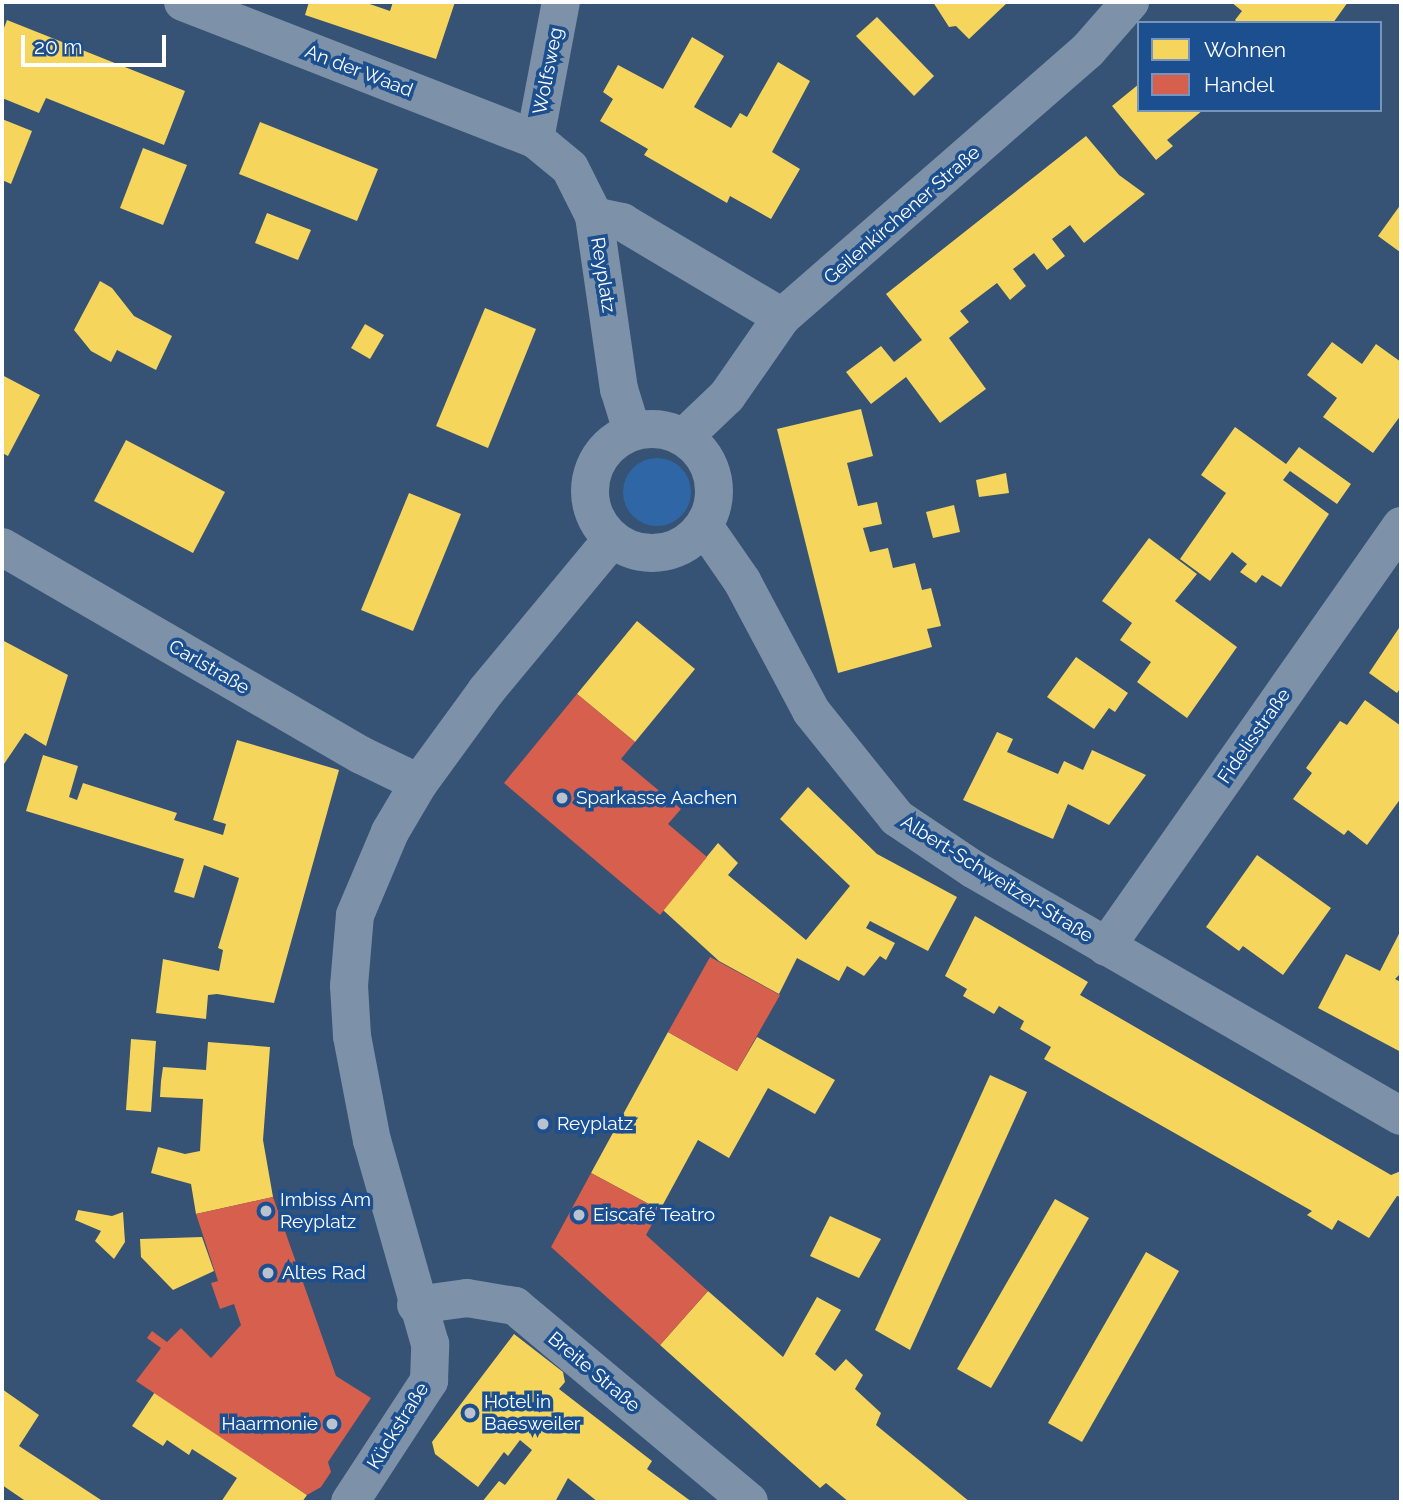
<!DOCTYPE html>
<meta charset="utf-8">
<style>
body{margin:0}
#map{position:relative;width:1403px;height:1504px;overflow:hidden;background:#365274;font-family:Raleway,sans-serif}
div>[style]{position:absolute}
.green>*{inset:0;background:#2f66a5}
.round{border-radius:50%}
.homes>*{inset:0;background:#f6d55c}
.shops>*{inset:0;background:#d6604d}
.minor>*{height:38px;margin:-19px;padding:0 19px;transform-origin:19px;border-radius:19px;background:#7d92a8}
.minor>.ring{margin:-19px;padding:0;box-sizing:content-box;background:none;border:38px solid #7d92a8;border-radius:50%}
.dots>*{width:19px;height:19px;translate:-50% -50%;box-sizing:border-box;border:4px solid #1b4f8f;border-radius:50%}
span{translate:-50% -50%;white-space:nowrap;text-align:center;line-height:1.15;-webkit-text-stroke:7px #1b4f8f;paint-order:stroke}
.street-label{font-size:19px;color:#fff}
.poi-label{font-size:19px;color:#fff}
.left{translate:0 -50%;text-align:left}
.right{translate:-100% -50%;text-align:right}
.frame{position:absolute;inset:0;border:4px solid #fff;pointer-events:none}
.legend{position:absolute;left:1137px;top:21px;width:245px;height:91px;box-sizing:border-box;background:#1b4f8f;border:2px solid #7695bc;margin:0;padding:9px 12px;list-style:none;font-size:21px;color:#fff}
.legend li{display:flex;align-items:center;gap:14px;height:35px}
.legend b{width:35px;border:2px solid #7695bc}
.scale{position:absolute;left:21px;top:35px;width:145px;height:32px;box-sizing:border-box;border:4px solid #fff;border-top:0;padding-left:9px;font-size:21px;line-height:24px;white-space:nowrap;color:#fff;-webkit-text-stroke:5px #1b4f8f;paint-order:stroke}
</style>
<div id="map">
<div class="green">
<div class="round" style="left:623px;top:458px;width:68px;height:68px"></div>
</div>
<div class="homes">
<div style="clip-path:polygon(309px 2px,364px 2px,390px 11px,393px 2px,455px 2px,436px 59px,305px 15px)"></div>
<div style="clip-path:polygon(933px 2px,1008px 2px,969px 39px,956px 26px,949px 27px)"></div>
<div style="clip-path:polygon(1231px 2px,1348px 2px,1333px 23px,1238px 23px,1235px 20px,1242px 11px)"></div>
<div style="clip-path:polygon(877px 17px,934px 76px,914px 96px,856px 36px)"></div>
<div style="clip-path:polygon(7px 20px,185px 91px,164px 145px,46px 98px,39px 113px,2px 98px,2px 33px)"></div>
<div style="clip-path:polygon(692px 37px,724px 56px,694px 107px,731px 128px,740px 113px,747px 117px,778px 62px,810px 81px,772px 152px,800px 169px,771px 219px,730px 196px,727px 203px,644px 155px,648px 149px,600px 121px,613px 99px,603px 92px,618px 65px,663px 89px)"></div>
<div style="clip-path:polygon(1139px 84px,1139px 110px,1203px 110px,1167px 140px,1173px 146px,1156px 160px,1112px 106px)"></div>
<div style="clip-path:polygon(2px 119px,32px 131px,11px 184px,2px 180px)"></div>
<div style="clip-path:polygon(260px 122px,378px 169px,357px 221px,239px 174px)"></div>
<div style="clip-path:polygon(1086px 136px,1119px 175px,1145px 194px,1084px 243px,1070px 225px,1052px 239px,1065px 256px,1047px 270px,1034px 253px,1013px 269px,1026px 286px,1010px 300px,997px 283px,960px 311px,969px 322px,949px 338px,986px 389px,940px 423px,906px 377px,871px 404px,846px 372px,881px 346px,894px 362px,922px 340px,886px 294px)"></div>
<div style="clip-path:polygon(143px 148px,187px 165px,163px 225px,120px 208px)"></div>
<div style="clip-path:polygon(1401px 204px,1401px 250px,1400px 252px,1378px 236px)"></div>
<div style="clip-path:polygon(267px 213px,311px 230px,298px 260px,255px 243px)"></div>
<div style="clip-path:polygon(100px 281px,112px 288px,134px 316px,172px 336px,156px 370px,117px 350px,111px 362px,91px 351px,74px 330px)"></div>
<div style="clip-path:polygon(485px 308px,536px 329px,488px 448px,436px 426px)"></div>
<div style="clip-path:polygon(365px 324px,384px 335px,370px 359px,351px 348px)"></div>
<div style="clip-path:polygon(1332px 342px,1362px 364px,1376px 344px,1401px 362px,1401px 415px,1373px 453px,1323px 417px,1337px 398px,1307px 375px)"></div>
<div style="clip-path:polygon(2px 375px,40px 395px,8px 456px,2px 453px)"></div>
<div style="clip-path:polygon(861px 409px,873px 456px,847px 463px,858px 506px,877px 502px,882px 524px,863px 528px,870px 552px,888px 548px,893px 568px,915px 563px,922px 590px,931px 588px,941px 626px,927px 629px,932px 647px,838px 673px,777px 429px)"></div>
<div style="clip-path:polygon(1235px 427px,1286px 464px,1299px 447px,1351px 484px,1337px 504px,1290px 471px,1283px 480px,1329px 514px,1281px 587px,1262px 575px,1256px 583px,1240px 572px,1247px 564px,1232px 552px,1210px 581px,1180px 559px,1226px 493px,1201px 475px)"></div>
<div style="clip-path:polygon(126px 440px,225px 492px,193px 553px,94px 501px)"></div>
<div style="clip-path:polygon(1006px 473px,1009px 493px,979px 497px,976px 480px)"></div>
<div style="clip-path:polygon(409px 493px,461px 514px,413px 631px,361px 610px)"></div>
<div style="clip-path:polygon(954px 505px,960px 532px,933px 538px,926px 512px)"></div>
<div style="clip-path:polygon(1149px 538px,1197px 574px,1175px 601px,1237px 647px,1187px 718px,1137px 682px,1151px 662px,1120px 640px,1132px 623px,1102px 601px)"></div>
<div style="clip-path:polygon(637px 621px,695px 669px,635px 742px,577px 694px)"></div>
<div style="clip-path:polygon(1401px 625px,1401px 687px,1397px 693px,1369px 673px)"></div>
<div style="clip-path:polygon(4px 641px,68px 675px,46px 746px,25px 733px,2px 767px)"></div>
<div style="clip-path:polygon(1076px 657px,1128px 693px,1115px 712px,1109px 708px,1094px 729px,1047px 697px)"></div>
<div style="clip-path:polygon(1365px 700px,1401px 726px,1401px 798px,1367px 845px,1348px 830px,1344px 835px,1293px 799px,1312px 773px,1306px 768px,1340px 721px,1347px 725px)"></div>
<div style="clip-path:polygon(997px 732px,1013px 739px,1007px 752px,1058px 774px,1064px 761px,1083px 770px,1092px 750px,1146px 775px,1109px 825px,1068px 804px,1053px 839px,963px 800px)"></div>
<div style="clip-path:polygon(237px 740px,339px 770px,274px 1003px,217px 994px,208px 995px,206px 1019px,156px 1013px,163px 959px,219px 971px,223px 950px,218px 948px,239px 878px,204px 865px,194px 898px,174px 892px,184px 859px,26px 811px,43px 755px,78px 766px,69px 797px,77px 800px,83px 783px,177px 813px,174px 820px,223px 835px,226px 824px,213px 820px)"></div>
<div style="clip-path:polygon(808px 787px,877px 854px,957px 897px,928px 951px,870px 921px,866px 928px,895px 943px,886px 960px,880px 956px,864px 976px,847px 966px,839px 981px,797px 958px,779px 994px,719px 961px,663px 910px,718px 843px,738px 863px,728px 875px,806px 940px,850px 886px,780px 819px)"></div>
<div style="clip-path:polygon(1257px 855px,1331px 908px,1283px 975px,1243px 946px,1239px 951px,1206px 927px)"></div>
<div style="clip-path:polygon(975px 916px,1088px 982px,1080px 995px,1391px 1175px,1401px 1171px,1401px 1197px,1397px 1196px,1369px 1238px,1338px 1220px,1332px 1230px,1307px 1215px,1312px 1211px,1044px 1059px,1051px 1047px,1020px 1029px,1024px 1021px,999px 1006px,994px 1014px,963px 996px,967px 989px,945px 976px)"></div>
<div style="clip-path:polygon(1401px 930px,1401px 973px,1395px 979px,1401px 982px,1401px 1052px,1318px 1008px,1346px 954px,1380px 971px)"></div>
<div style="clip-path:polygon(668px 1032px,737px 1071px,757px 1037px,835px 1080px,815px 1114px,768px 1088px,729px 1158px,698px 1140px,660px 1210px,591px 1173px)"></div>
<div style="clip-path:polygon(131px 1039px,156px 1041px,151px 1112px,126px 1110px)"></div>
<div style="clip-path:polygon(208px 1042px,270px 1047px,263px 1140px,273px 1197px,196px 1214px,191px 1184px,151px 1173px,158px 1147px,185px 1154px,200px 1151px,203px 1099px,160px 1097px,161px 1081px,163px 1067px,206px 1070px)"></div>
<div style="clip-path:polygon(990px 1075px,1027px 1092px,910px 1350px,875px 1330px)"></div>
<div style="clip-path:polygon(1055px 1199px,1089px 1218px,991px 1388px,957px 1369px)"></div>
<div style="clip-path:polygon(78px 1210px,112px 1216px,123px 1212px,125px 1242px,114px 1259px,95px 1241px,101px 1231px,75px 1220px)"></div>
<div style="clip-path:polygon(830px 1216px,881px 1239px,859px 1278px,810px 1256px)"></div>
<div style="clip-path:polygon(202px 1237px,214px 1271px,173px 1290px,141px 1257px,140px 1239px)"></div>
<div style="clip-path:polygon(1146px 1252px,1179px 1271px,1082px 1442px,1048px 1423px)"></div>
<div style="clip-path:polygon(708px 1291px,783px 1357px,817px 1297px,841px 1310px,815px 1354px,835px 1371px,846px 1359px,863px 1375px,855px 1389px,881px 1413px,876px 1425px,970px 1502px,849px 1502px,826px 1483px,820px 1488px,660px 1345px)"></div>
<div style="clip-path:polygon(514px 1334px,563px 1372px,565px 1382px,559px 1389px,652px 1461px,647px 1469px,692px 1502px,598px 1502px,568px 1478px,555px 1502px,482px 1502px,499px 1481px,505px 1485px,532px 1450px,520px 1440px,508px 1456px,504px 1452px,478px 1487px,435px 1454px,432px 1442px)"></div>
<div style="clip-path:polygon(2px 1389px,39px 1415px,19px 1446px,104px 1502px,27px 1502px,2px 1485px)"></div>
<div style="clip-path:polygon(155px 1392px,307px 1495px,302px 1502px,221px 1502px,237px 1478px,192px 1449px,189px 1455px,167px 1440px,163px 1446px,132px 1426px)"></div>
</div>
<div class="shops">
<div style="clip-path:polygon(577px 694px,635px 742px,621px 759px,681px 809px,668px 824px,707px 857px,660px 915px,504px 783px)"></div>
<div style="clip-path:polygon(710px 957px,780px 995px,737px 1071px,668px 1032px)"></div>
<div style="clip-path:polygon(591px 1173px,660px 1210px,646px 1235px,708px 1291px,660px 1345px,551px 1247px)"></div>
<div style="clip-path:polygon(273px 1197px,336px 1376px,371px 1398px,328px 1462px,331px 1472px,321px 1487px,307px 1495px,136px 1381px,161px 1348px,147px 1338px,152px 1331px,167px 1342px,181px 1328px,211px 1358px,241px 1325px,234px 1304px,220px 1309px,211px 1283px,218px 1281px,196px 1214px)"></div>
</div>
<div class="minor">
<div style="left:183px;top:2px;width:378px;rotate:21.3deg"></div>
<div style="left:535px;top:139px;width:45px;rotate:39.6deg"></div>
<div style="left:570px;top:168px;width:54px;rotate:63.4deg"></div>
<div style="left:594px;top:216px;width:175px;rotate:81.8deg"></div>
<div style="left:619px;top:389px;width:44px;rotate:72.8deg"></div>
<div style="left:535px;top:139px;width:139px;rotate:-79.3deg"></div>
<div style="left:594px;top:216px;width:29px;rotate:12deg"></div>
<div style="left:622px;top:222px;width:186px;rotate:30.7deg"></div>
<div class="ring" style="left:590px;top:429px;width:86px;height:86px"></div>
<div style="left:684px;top:437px;width:59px;rotate:-43.6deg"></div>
<div style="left:727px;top:396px;width:96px;rotate:-55.2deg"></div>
<div style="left:782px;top:317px;width:406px;rotate:-41.1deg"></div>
<div style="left:1088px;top:50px;width:64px;rotate:-48.8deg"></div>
<div style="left:704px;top:526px;width:67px;rotate:55.4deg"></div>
<div style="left:742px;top:581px;width:147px;rotate:62deg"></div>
<div style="left:811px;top:711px;width:137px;rotate:51.2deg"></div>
<div style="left:897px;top:818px;width:92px;rotate:33.9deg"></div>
<div style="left:973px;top:869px;width:494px;rotate:30deg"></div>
<div style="left:2px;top:547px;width:415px;rotate:30.1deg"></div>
<div style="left:361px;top:755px;width:64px;rotate:25.8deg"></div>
<div style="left:1106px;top:947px;width:514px;rotate:-54.98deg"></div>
<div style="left:416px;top:1305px;width:51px;rotate:-7.8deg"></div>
<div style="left:467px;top:1298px;width:49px;rotate:9.5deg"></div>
<div style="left:515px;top:1306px;width:305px;rotate:39.9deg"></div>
<div style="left:350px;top:1502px;width:145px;rotate:-56.9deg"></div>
<div style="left:429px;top:1381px;width:37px;rotate:-88deg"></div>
<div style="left:430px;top:1344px;width:211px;rotate:-105.9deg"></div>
<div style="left:372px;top:1141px;width:107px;rotate:-100.8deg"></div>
<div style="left:352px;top:1036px;width:50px;rotate:-93.4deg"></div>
<div style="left:349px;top:986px;width:71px;rotate:-85.2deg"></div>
<div style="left:355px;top:915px;width:90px;rotate:-67.1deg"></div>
<div style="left:390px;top:832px;width:57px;rotate:-59.4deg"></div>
<div style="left:419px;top:783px;width:114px;rotate:-53.9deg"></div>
<div style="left:486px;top:691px;width:197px;rotate:-50.3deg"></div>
</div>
<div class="dots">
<div style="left:562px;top:798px;background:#b9c2ce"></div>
<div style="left:543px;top:1124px;background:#b9c2ce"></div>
<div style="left:266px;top:1211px;background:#b9c2ce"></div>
<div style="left:579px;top:1215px;background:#b9c2ce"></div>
<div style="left:268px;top:1273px;background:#b9c2ce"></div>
<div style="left:470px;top:1413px;background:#b9c2ce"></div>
<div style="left:332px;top:1424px;background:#b9c2ce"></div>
</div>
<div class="street-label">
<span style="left:359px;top:71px;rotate:21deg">An der Waad</span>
<span style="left:548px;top:71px;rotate:-79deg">Wolfsweg</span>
<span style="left:902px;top:215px;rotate:-41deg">Geilenkirchener Straße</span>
<span style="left:603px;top:275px;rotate:81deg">Reyplatz</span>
<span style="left:209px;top:667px;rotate:30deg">Carlstraße</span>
<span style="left:1254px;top:736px;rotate:-55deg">Fidelisstraße</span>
<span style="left:997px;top:879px;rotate:32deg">Albert-Schweitzer-Straße</span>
<span style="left:594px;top:1372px;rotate:40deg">Breite Straße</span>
<span style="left:398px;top:1426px;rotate:-58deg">Kückstraße</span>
</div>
<div class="poi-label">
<span class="left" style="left:576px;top:798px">Sparkasse Aachen</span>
<span class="left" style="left:557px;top:1124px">Reyplatz</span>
<span class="left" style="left:280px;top:1211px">Imbiss Am<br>Reyplatz</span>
<span class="left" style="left:593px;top:1215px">Eiscafé Teatro</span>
<span class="left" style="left:282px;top:1273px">Altes Rad</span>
<span class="left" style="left:484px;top:1413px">Hotel in<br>Baesweiler</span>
<span class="right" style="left:318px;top:1424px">Haarmonie</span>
</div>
<div class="frame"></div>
<ul class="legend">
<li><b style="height:19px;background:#f6d55c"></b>Wohnen</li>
<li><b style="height:19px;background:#d6604d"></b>Handel</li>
</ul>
<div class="scale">20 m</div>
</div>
